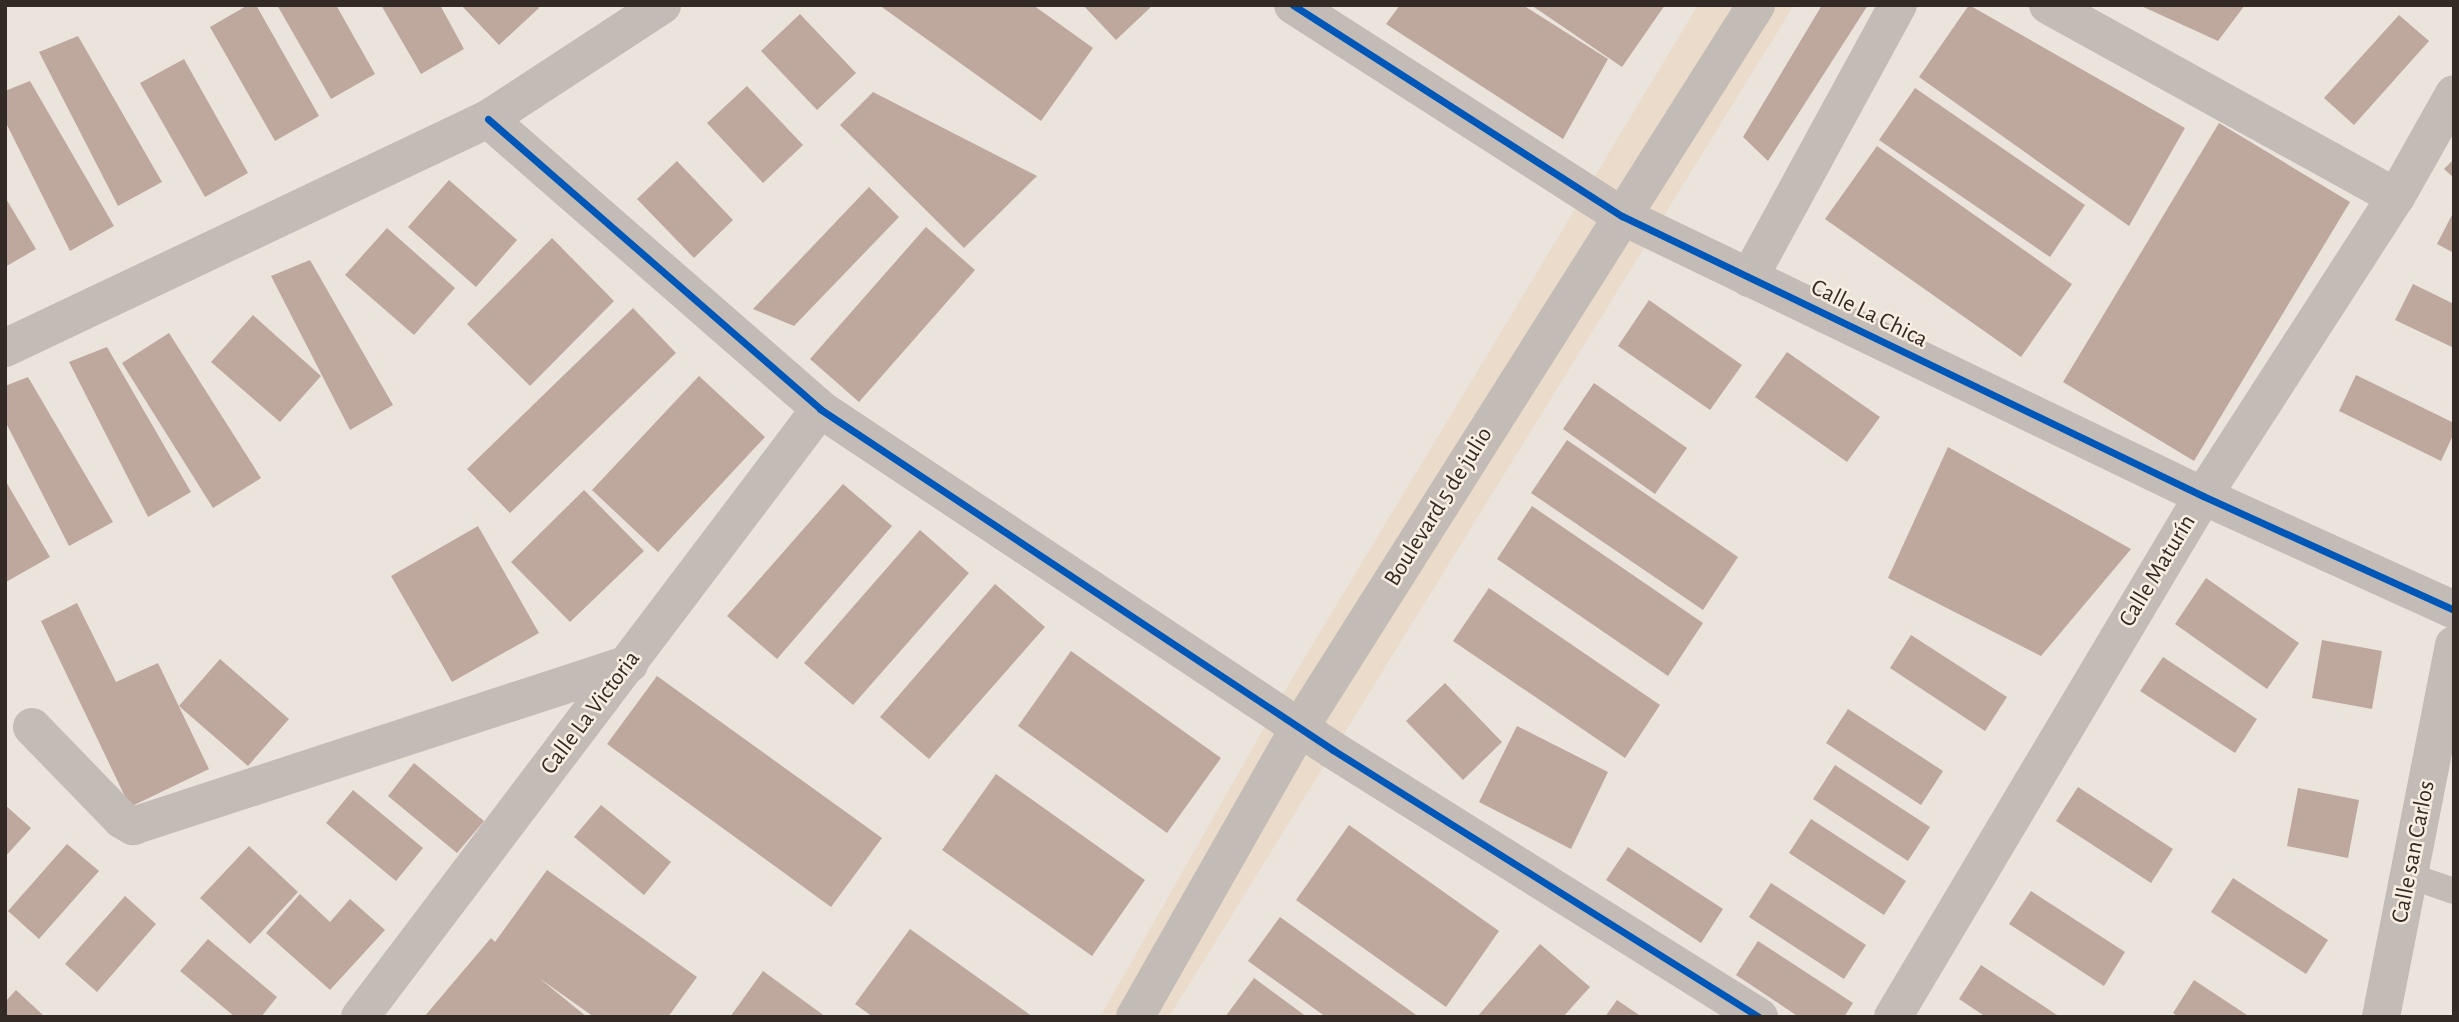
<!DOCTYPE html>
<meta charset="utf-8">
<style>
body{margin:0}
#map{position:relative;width:2459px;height:1022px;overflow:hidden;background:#ebe4dc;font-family:"Alegreya Sans",sans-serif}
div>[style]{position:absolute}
.plaza>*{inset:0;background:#eadbca}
.building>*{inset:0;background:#bea79d}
.lane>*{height:26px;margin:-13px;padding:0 13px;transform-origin:13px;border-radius:13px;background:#c3bbb5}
.street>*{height:38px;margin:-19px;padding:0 19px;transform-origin:19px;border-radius:19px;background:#c3bbb5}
.cycleway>*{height:7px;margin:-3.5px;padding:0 3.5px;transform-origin:3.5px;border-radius:3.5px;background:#0057b8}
span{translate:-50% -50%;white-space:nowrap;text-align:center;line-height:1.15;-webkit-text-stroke:5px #f9eee2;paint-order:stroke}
.street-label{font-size:24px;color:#332925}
.frame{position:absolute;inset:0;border:7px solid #332925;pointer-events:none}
</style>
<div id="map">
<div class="plaza">
<div style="clip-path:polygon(1698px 5px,1794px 5px,1169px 1017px,1100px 1017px,1293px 677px)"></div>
</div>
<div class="building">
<div style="clip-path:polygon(248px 5px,256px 5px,319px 116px,275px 141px,210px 27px)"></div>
<div style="clip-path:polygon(277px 5px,336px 5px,375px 74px,331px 99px)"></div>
<div style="clip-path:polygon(381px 5px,440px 5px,464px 49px,421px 74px)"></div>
<div style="clip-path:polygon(461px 5px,536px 5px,539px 8px,499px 45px)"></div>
<div style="clip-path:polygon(879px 5px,1033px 5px,1093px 48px,1041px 121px)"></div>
<div style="clip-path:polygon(1083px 5px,1153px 5px,1116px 40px)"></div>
<div style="clip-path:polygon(1400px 5px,1523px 5px,1608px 59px,1563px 139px,1386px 24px)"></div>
<div style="clip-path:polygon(1531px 5px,1665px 5px,1622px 67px)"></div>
<div style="clip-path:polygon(1822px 5px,1868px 5px,1768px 161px,1743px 137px)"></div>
<div style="clip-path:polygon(1969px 5px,2185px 128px,2129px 226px,1919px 77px)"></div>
<div style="clip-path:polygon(2139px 5px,2245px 5px,2218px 41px)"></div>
<div style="clip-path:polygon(800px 14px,856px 73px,817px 110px,761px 51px)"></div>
<div style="clip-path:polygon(2399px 15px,2429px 41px,2354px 125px,2324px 98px)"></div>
<div style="clip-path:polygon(78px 36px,162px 182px,118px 206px,39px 52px)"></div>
<div style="clip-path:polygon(184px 59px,248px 173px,205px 197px,140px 83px)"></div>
<div style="clip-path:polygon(30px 81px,114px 226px,70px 251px,5px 121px,5px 91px)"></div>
<div style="clip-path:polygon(747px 86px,803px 145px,763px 183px,707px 123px)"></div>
<div style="clip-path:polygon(1915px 88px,2085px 205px,2050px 257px,1879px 140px)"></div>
<div style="clip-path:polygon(873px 92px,1037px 176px,964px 248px,840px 125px)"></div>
<div style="clip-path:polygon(2219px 123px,2350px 202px,2194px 461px,2063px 382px)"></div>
<div style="clip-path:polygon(1877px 146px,2072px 284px,2021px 357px,1825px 219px)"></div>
<div style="clip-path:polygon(2454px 159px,2454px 178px,2444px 169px)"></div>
<div style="clip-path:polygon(677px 161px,733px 220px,694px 258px,637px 199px)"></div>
<div style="clip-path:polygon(449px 180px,517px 240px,476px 287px,408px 227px)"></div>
<div style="clip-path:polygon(869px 187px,899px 217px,794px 326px,753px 309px)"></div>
<div style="clip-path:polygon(5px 197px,36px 249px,5px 267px)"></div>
<div style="clip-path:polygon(2454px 211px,2454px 253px,2437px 244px)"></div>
<div style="clip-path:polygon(926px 227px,975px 270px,859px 402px,810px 359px)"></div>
<div style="clip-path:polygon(387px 228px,455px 288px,414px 335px,345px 275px)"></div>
<div style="clip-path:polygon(552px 238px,614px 301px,530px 386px,467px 324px)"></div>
<div style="clip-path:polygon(310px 260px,393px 405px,350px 430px,271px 276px)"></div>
<div style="clip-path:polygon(2413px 284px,2454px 304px,2454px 348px,2395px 320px)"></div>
<div style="clip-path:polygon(1649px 300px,1742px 365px,1710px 410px,1618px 346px)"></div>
<div style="clip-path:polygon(633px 308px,676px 353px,510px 513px,467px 469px)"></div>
<div style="clip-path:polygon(253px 315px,321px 376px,280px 422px,211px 362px)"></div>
<div style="clip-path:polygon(169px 333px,261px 478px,213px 508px,122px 363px)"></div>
<div style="clip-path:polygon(107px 347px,191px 492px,148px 517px,69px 362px)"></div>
<div style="clip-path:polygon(1787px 352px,1880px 417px,1847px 462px,1755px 397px)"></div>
<div style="clip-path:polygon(2356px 375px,2454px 423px,2454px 433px,2441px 461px,2339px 411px)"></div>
<div style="clip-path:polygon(699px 376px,765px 437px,658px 552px,592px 490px)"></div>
<div style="clip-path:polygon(28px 377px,113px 522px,69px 546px,5px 421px,5px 386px)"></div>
<div style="clip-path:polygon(1594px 383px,1687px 448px,1655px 494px,1563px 429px)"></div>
<div style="clip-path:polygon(1567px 440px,1738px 557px,1703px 610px,1531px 493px)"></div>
<div style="clip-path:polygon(1948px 447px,2131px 549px,2041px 656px,1888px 578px)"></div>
<div style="clip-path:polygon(5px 480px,50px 557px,6px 582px,5px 580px)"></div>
<div style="clip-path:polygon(843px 484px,892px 526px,777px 659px,727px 616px)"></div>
<div style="clip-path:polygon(584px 490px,644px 551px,570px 622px,511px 562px)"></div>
<div style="clip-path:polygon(1532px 506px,1703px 623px,1668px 676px,1497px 559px)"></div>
<div style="clip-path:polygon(478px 526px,539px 633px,452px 682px,391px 576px)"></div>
<div style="clip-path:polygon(920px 530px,969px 573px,853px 705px,804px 663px)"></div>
<div style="clip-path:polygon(2206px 578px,2299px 643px,2267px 689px,2175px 624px)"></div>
<div style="clip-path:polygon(995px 584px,1045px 627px,929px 759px,880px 717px)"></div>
<div style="clip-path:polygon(1489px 588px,1660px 705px,1625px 758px,1453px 641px)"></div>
<div style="clip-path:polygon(77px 603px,116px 682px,158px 663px,209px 769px,130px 807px,41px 621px)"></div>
<div style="clip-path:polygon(1911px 635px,2007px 697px,1985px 731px,1890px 668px)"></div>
<div style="clip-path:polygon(2322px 640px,2382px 651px,2372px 709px,2312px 698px)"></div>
<div style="clip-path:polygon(1071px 651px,1221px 758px,1167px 833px,1018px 726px)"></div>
<div style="clip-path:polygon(2163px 657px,2257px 719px,2235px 753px,2140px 691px)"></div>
<div style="clip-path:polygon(220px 659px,289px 719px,248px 766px,179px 706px)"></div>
<div style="clip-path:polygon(657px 676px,882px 838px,831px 907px,607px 744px)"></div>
<div style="clip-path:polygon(1445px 683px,1502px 742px,1463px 780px,1406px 721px)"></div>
<div style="clip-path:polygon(1848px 709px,1943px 771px,1921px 805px,1826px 743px)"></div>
<div style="clip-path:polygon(1517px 726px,1608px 772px,1571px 849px,1479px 802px)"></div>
<div style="clip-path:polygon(414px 763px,484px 821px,457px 853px,388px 796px)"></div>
<div style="clip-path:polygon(1835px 765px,1930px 827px,1908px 861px,1813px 799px)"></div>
<div style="clip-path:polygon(996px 774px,1145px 880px,1092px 956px,942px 850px)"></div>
<div style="clip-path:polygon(2078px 787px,2173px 849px,2151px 883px,2056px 821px)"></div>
<div style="clip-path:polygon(2298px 788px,2359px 800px,2348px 858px,2287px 846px)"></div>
<div style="clip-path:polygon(353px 790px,423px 848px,396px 881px,326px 823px)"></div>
<div style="clip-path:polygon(5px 805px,31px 828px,5px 857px)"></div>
<div style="clip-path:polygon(601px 805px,671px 862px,644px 895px,574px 837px)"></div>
<div style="clip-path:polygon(1811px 819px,1906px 881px,1884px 915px,1789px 853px)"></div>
<div style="clip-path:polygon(1349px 825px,1499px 931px,1446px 1007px,1296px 900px)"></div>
<div style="clip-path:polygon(67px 844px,99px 871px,39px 939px,8px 911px)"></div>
<div style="clip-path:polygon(249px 846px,298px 892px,250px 944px,200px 898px)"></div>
<div style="clip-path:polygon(1628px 847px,1723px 909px,1701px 943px,1606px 880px)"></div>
<div style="clip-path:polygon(547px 870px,697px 977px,668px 1017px,594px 1017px,539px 978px,587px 1017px,424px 1017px,491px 938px,495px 942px)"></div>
<div style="clip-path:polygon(2233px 878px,2328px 940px,2306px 974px,2211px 912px)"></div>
<div style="clip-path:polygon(1771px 883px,1866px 945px,1844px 979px,1749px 917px)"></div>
<div style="clip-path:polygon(2031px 891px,2125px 952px,2104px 986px,2009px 924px)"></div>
<div style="clip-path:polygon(300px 894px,330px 922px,350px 899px,385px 930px,330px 990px,266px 933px)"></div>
<div style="clip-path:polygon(125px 896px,156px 924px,97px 992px,65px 964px)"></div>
<div style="clip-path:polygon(1280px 917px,1419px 1017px,1326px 1017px,1248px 961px)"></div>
<div style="clip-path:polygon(910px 929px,1033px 1017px,873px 1017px,855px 1004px)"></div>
<div style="clip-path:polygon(208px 939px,277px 997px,261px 1017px,235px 1017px,180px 971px)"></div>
<div style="clip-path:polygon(1758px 941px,1853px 1003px,1844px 1017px,1799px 1017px,1736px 975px)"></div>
<div style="clip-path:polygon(1540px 944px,1590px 987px,1563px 1017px,1477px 1017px)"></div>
<div style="clip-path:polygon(1981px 965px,2060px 1017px,1986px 1017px,1959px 999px)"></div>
<div style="clip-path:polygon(763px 971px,826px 1017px,730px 1017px)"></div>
<div style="clip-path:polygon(1254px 978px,1307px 1017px,1225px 1017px)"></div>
<div style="clip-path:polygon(2194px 980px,2250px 1017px,2178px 1017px,2173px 1013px)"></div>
<div style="clip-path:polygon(16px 990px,45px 1017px,5px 1017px,5px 1002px)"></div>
<div style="clip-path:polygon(1617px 1000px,1642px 1017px,1605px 1017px)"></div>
</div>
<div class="lane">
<div style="left:2410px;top:876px;width:46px;rotate:18.8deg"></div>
</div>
<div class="street">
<div style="left:1293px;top:5px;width:391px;rotate:32.7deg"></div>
<div style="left:1622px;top:216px;width:645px;rotate:25.73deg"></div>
<div style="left:2203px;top:496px;width:276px;rotate:24.4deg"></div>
<div style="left:2048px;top:5px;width:397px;rotate:28.9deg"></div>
<div style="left:488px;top:119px;width:441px;rotate:41.1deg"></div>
<div style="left:820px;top:409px;width:616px;rotate:33.61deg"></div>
<div style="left:1333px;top:750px;width:503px;rotate:32.08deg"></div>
<div style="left:1749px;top:278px;width:311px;rotate:-61.4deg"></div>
<div style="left:5px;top:348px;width:535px;rotate:-25.37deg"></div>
<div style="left:488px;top:119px;width:208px;rotate:-33.2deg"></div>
<div style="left:32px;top:727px;width:129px;rotate:45.9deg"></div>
<div style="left:122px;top:820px;width:13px;rotate:29deg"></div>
<div style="left:133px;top:826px;width:522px;rotate:-18.09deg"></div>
<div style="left:360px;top:1017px;width:762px;rotate:-52.89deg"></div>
<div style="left:1135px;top:1017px;width:334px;rotate:-60.4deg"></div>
<div style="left:1300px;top:727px;width:854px;rotate:-57.72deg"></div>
<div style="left:1893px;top:1017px;width:606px;rotate:-59.25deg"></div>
<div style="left:2203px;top:496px;width:356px;rotate:-57.2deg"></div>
<div style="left:2396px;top:197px;width:118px;rotate:-60.6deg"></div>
<div style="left:2381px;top:1017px;width:379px;rotate:-78.9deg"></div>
</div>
<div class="cycleway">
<div style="left:1293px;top:5px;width:391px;rotate:32.7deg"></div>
<div style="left:1622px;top:216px;width:645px;rotate:25.73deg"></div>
<div style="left:2203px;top:496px;width:276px;rotate:24.4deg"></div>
<div style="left:488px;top:119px;width:441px;rotate:41.1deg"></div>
<div style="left:820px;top:409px;width:616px;rotate:33.61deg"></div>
<div style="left:1333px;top:750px;width:503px;rotate:32.08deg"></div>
</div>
<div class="street-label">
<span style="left:1869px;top:314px;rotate:26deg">Calle La Chica</span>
<span style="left:1439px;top:507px;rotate:-58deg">Boulevard 5 de julio</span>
<span style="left:2158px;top:571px;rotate:-59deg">Calle Maturín</span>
<span style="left:591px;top:713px;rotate:-53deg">Calle La Victoria</span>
<span style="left:2414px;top:852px;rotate:-79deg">Calle san Carlos</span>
</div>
<div class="frame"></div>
</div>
